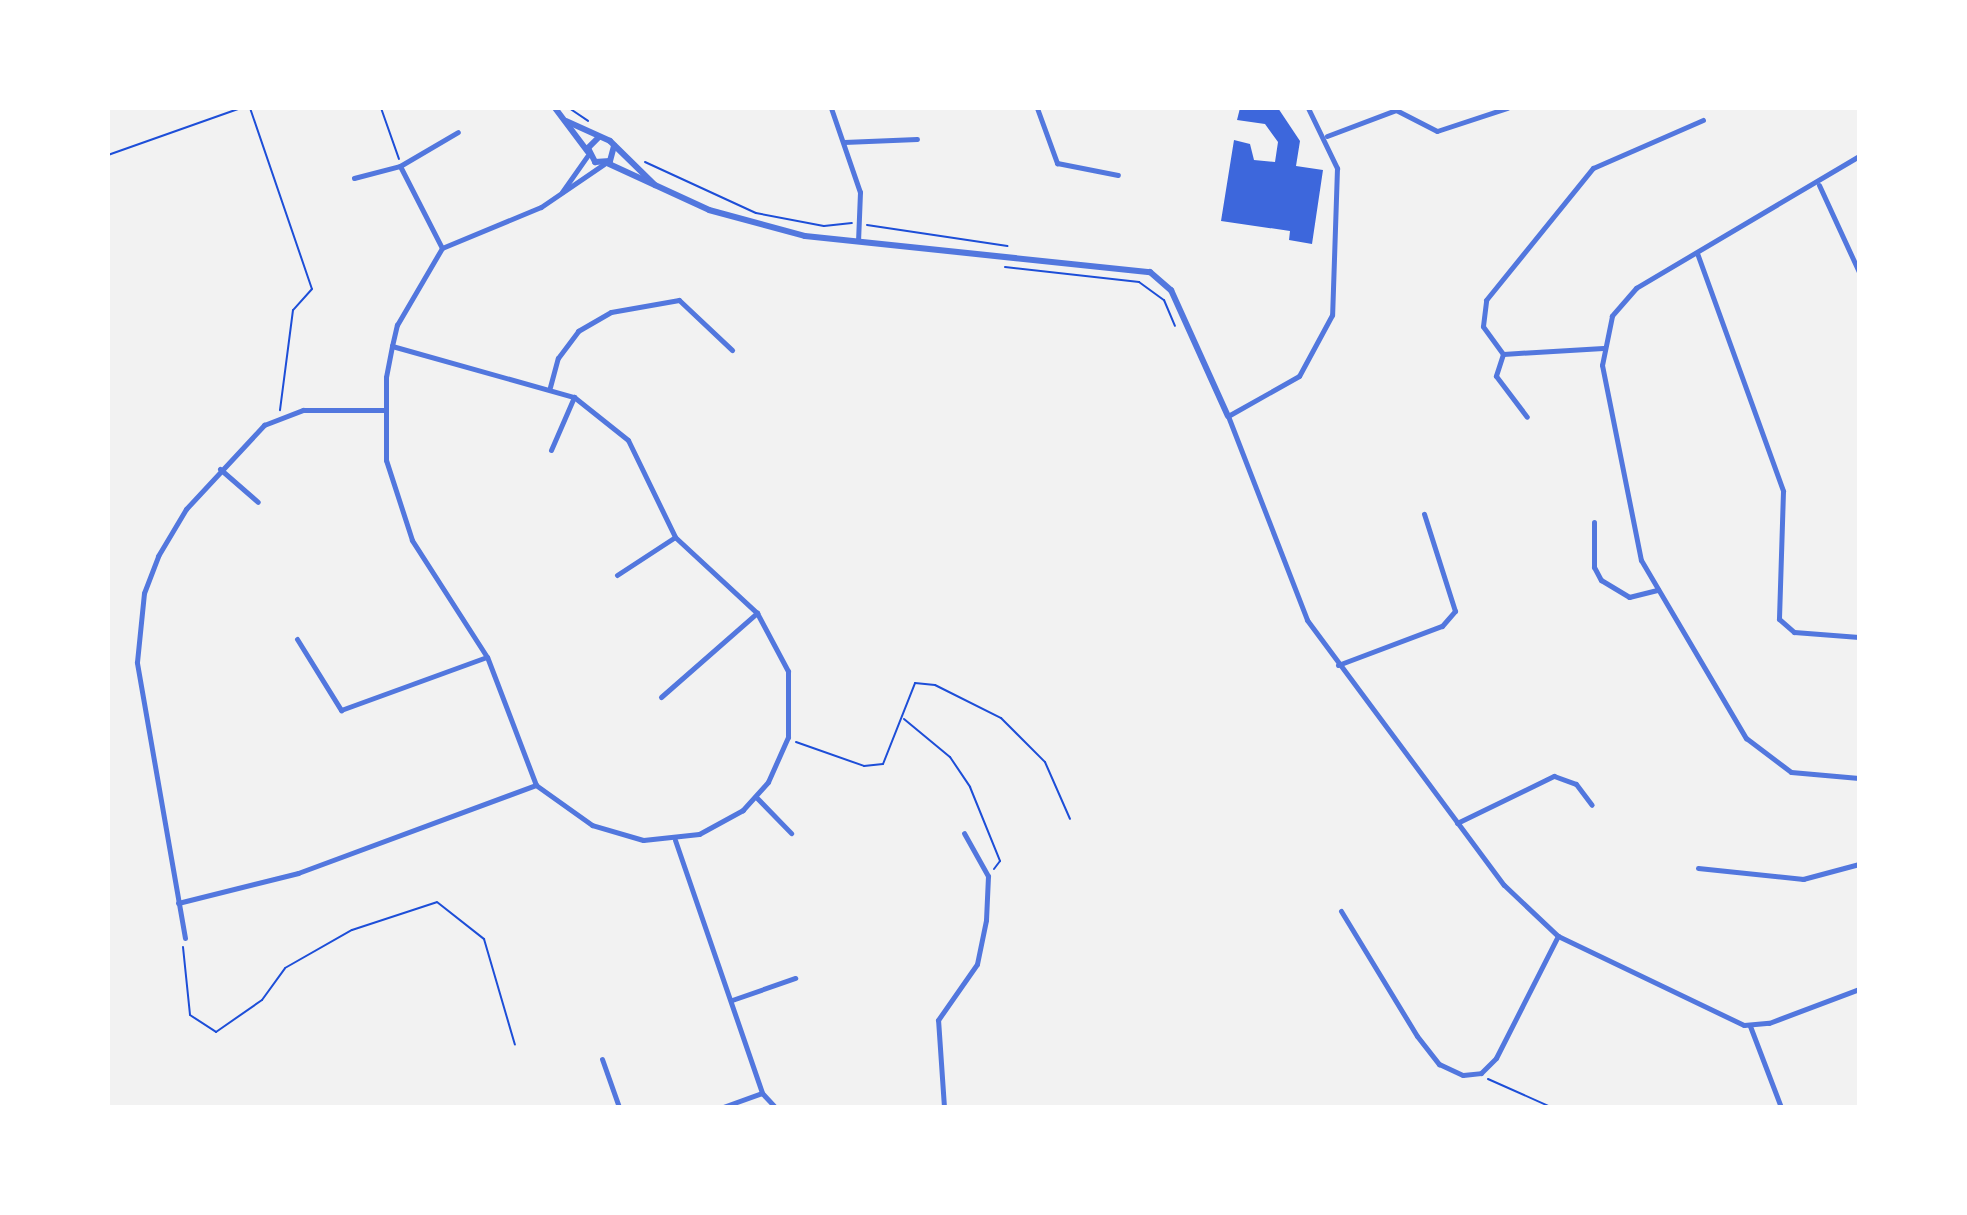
<!DOCTYPE html>
<style>
body{margin:0}
#map{position:relative;width:1967px;height:1215px;overflow:hidden;background:#f2f2f2;font-family:Inter,sans-serif}
div>[style]{position:absolute}
.building>*{inset:0;background:#3d67dc}
.path>*{height:2px;margin:-1px;padding:0 1px;transform-origin:1px;border-radius:1px;background:#1d4ed8}
.minor>*{height:5px;margin:-2.5px;padding:0 2.5px;transform-origin:2.5px;border-radius:2.5px;background:#5277de}
.tertiary>*{height:6px;margin:-3px;padding:0 3px;transform-origin:3px;border-radius:3px;background:#5277de}
span{translate:-50% -50%;white-space:nowrap;text-align:center;line-height:1.15;-webkit-text-stroke:8px #fff;paint-order:stroke}
.frame{position:absolute;inset:0;border:110px solid #fff;pointer-events:none}
</style>
<div id="map">
<div class="building">
<div style="clip-path:polygon(1240px 108px,1278px 108px,1300px 141px,1296px 166px,1323px 170px,1312px 244px,1289px 240px,1290px 231px,1221px 221px,1234px 140px,1250px 144px,1254px 160px,1275px 162px,1278px 142px,1265px 124px,1237px 120px)"></div>
</div>
<div class="path">
<div style="left:250px;top:108px;width:191px;rotate:71.1deg"></div>
<div style="left:312px;top:289px;width:28px;rotate:132deg"></div>
<div style="left:293px;top:310px;width:101px;rotate:97.4deg"></div>
<div style="left:381px;top:108px;width:54px;rotate:70.6deg"></div>
<div style="left:569px;top:108px;width:23px;rotate:34deg"></div>
<div style="left:108px;top:155px;width:141px;rotate:-19.5deg"></div>
<div style="left:645px;top:162px;width:122px;rotate:24.7deg"></div>
<div style="left:756px;top:213px;width:69px;rotate:10.8deg"></div>
<div style="left:824px;top:226px;width:28px;rotate:-6deg"></div>
<div style="left:867px;top:225px;width:142px;rotate:8.5deg"></div>
<div style="left:1005px;top:267px;width:135px;rotate:6.4deg"></div>
<div style="left:1139px;top:282px;width:31px;rotate:36deg"></div>
<div style="left:1164px;top:300px;width:28px;rotate:67deg"></div>
<div style="left:904px;top:719px;width:60px;rotate:39.6deg"></div>
<div style="left:950px;top:757px;width:36px;rotate:56deg"></div>
<div style="left:970px;top:787px;width:80px;rotate:67.9deg"></div>
<div style="left:1000px;top:861px;width:10px;rotate:127deg"></div>
<div style="left:796px;top:742px;width:72px;rotate:19.4deg"></div>
<div style="left:864px;top:766px;width:19px;rotate:-6deg"></div>
<div style="left:883px;top:764px;width:87px;rotate:-68.4deg"></div>
<div style="left:915px;top:683px;width:20px;rotate:6deg"></div>
<div style="left:935px;top:685px;width:74px;rotate:26.6deg"></div>
<div style="left:1001px;top:718px;width:62px;rotate:45deg"></div>
<div style="left:1045px;top:762px;width:62px;rotate:66.3deg"></div>
<div style="left:183px;top:947px;width:68px;rotate:84.1deg"></div>
<div style="left:190px;top:1015px;width:31px;rotate:33deg"></div>
<div style="left:216px;top:1032px;width:56px;rotate:-34.8deg"></div>
<div style="left:262px;top:1000px;width:39px;rotate:-54deg"></div>
<div style="left:285px;top:968px;width:77px;rotate:-29.6deg"></div>
<div style="left:352px;top:930px;width:89px;rotate:-18.2deg"></div>
<div style="left:437px;top:902px;width:60px;rotate:38.2deg"></div>
<div style="left:484px;top:939px;width:110px;rotate:73.7deg"></div>
<div style="left:1488px;top:1079px;width:69px;rotate:24deg"></div>
</div>
<div class="minor">
<div style="left:831px;top:108px;width:89px;rotate:71deg"></div>
<div style="left:860px;top:192px;width:49px;rotate:92.3deg"></div>
<div style="left:1037px;top:108px;width:59px;rotate:70deg"></div>
<div style="left:1057px;top:163px;width:62px;rotate:11.1deg"></div>
<div style="left:1308px;top:108px;width:67px;rotate:64.2deg"></div>
<div style="left:1337px;top:168px;width:147px;rotate:91.9deg"></div>
<div style="left:1332px;top:315px;width:69px;rotate:118.4deg"></div>
<div style="left:1299px;top:376px;width:81px;rotate:150.6deg"></div>
<div style="left:1228px;top:416px;width:219px;rotate:68.8deg"></div>
<div style="left:1307px;top:620px;width:330px;rotate:53.4deg"></div>
<div style="left:1504px;top:885px;width:74px;rotate:43.4deg"></div>
<div style="left:1558px;top:936px;width:206px;rotate:25.6deg"></div>
<div style="left:1744px;top:1025px;width:25px;rotate:-5deg"></div>
<div style="left:1769px;top:1023px;width:96px;rotate:-20.7deg"></div>
<div style="left:1327px;top:136px;width:74px;rotate:-20.6deg"></div>
<div style="left:1396px;top:110px;width:46px;rotate:27.1deg"></div>
<div style="left:1437px;top:131px;width:74px;rotate:-18.2deg"></div>
<div style="left:844px;top:142px;width:73px;rotate:-2.4deg"></div>
<div style="left:1859px;top:156px;width:259px;rotate:149.4deg"></div>
<div style="left:1636px;top:288px;width:37px;rotate:131deg"></div>
<div style="left:1612px;top:316px;width:50px;rotate:101.5deg"></div>
<div style="left:1602px;top:365px;width:199px;rotate:78.7deg"></div>
<div style="left:1641px;top:560px;width:207px;rotate:59.5deg"></div>
<div style="left:1746px;top:738px;width:56px;rotate:37.1deg"></div>
<div style="left:1791px;top:772px;width:68px;rotate:5deg"></div>
<div style="left:400px;top:166px;width:92px;rotate:62.9deg"></div>
<div style="left:354px;top:178px;width:48px;rotate:-14.6deg"></div>
<div style="left:400px;top:166px;width:67px;rotate:-30.4deg"></div>
<div style="left:1819px;top:185px;width:96px;rotate:65.3deg"></div>
<div style="left:562px;top:192px;width:45px;rotate:-54.9deg"></div>
<div style="left:1697px;top:253px;width:253px;rotate:70.1deg"></div>
<div style="left:1783px;top:491px;width:128px;rotate:91.8deg"></div>
<div style="left:1779px;top:619px;width:20px;rotate:41deg"></div>
<div style="left:1794px;top:632px;width:65px;rotate:4.4deg"></div>
<div style="left:392px;top:346px;width:189px;rotate:15.7deg"></div>
<div style="left:574px;top:397px;width:69px;rotate:38.5deg"></div>
<div style="left:628px;top:440px;width:108px;rotate:64.1deg"></div>
<div style="left:675px;top:537px;width:112px;rotate:42.8deg"></div>
<div style="left:757px;top:613px;width:66px;rotate:61.9deg"></div>
<div style="left:788px;top:671px;width:66px;rotate:90deg"></div>
<div style="left:788px;top:737px;width:49px;rotate:114deg"></div>
<div style="left:768px;top:782px;width:38px;rotate:132deg"></div>
<div style="left:743px;top:810px;width:50px;rotate:151.4deg"></div>
<div style="left:699px;top:834px;width:56px;rotate:173.9deg"></div>
<div style="left:643px;top:840px;width:53px;rotate:-163.6deg"></div>
<div style="left:592px;top:825px;width:69px;rotate:-144.5deg"></div>
<div style="left:536px;top:785px;width:137px;rotate:-110.9deg"></div>
<div style="left:487px;top:657px;width:139px;rotate:-122.7deg"></div>
<div style="left:412px;top:540px;width:84px;rotate:-108deg"></div>
<div style="left:386px;top:460px;width:83px;rotate:-90deg"></div>
<div style="left:386px;top:377px;width:32px;rotate:-79deg"></div>
<div style="left:392px;top:346px;width:22px;rotate:-77deg"></div>
<div style="left:397px;top:325px;width:89px;rotate:-59.7deg"></div>
<div style="left:442px;top:248px;width:107px;rotate:-22.5deg"></div>
<div style="left:541px;top:207px;width:76px;rotate:-34.3deg"></div>
<div style="left:1603px;top:348px;width:100px;rotate:176.6deg"></div>
<div style="left:1503px;top:354px;width:34px;rotate:-126deg"></div>
<div style="left:1483px;top:326px;width:26px;rotate:-83deg"></div>
<div style="left:1486px;top:300px;width:170px;rotate:-51deg"></div>
<div style="left:1593px;top:168px;width:120px;rotate:-23.6deg"></div>
<div style="left:1503px;top:354px;width:23px;rotate:108deg"></div>
<div style="left:1496px;top:376px;width:51px;rotate:52.9deg"></div>
<div style="left:550px;top:387px;width:30px;rotate:-75deg"></div>
<div style="left:558px;top:358px;width:34px;rotate:-53deg"></div>
<div style="left:578px;top:331px;width:38px;rotate:-30deg"></div>
<div style="left:611px;top:312px;width:69px;rotate:-10deg"></div>
<div style="left:679px;top:300px;width:73px;rotate:43.3deg"></div>
<div style="left:551px;top:450px;width:58px;rotate:-66.5deg"></div>
<div style="left:220px;top:469px;width:50px;rotate:41deg"></div>
<div style="left:1594px;top:522px;width:45px;rotate:90deg"></div>
<div style="left:1594px;top:567px;width:15px;rotate:62deg"></div>
<div style="left:1601px;top:580px;width:33px;rotate:31deg"></div>
<div style="left:1629px;top:597px;width:30px;rotate:-14deg"></div>
<div style="left:617px;top:575px;width:69px;rotate:-33.2deg"></div>
<div style="left:297px;top:639px;width:84px;rotate:58.2deg"></div>
<div style="left:341px;top:710px;width:155px;rotate:-20deg"></div>
<div style="left:1338px;top:665px;width:111px;rotate:-20.6deg"></div>
<div style="left:1442px;top:626px;width:20px;rotate:-49deg"></div>
<div style="left:1455px;top:611px;width:102px;rotate:-107.7deg"></div>
<div style="left:661px;top:697px;width:128px;rotate:-41.2deg"></div>
<div style="left:757px;top:798px;width:49px;rotate:45.8deg"></div>
<div style="left:1457px;top:823px;width:108px;rotate:-25.9deg"></div>
<div style="left:1554px;top:776px;width:23px;rotate:20deg"></div>
<div style="left:1576px;top:784px;width:26px;rotate:53deg"></div>
<div style="left:675px;top:840px;width:268px;rotate:71deg"></div>
<div style="left:762px;top:1093px;width:19px;rotate:47deg"></div>
<div style="left:1698px;top:868px;width:106px;rotate:6deg"></div>
<div style="left:1803px;top:879px;width:58px;rotate:-15deg"></div>
<div style="left:178px;top:903px;width:124px;rotate:-14deg"></div>
<div style="left:298px;top:873px;width:254px;rotate:-20.3deg"></div>
<div style="left:1341px;top:911px;width:146px;rotate:58.7deg"></div>
<div style="left:1417px;top:1036px;width:36px;rotate:52deg"></div>
<div style="left:1439px;top:1064px;width:26px;rotate:25deg"></div>
<div style="left:1463px;top:1075px;width:18px;rotate:-6deg"></div>
<div style="left:1481px;top:1073px;width:21px;rotate:-45deg"></div>
<div style="left:1496px;top:1058px;width:137px;rotate:-63.1deg"></div>
<div style="left:185px;top:938px;width:280px;rotate:-99.9deg"></div>
<div style="left:137px;top:662px;width:69px;rotate:-84.2deg"></div>
<div style="left:144px;top:593px;width:40px;rotate:-69deg"></div>
<div style="left:158px;top:556px;width:55px;rotate:-59.2deg"></div>
<div style="left:186px;top:509px;width:115px;rotate:-47.1deg"></div>
<div style="left:264px;top:425px;width:42px;rotate:-21deg"></div>
<div style="left:303px;top:410px;width:81px"></div>
<div style="left:732px;top:1000px;width:67px;rotate:-19.2deg"></div>
<div style="left:1750px;top:1026px;width:87px;rotate:69.1deg"></div>
<div style="left:602px;top:1059px;width:51px;rotate:70.5deg"></div>
<div style="left:723px;top:1107px;width:41px;rotate:-19.7deg"></div>
<div style="left:944px;top:1107px;width:87px;rotate:-93.9deg"></div>
<div style="left:938px;top:1020px;width:68px;rotate:-55.1deg"></div>
<div style="left:977px;top:964px;width:45px;rotate:-78.4deg"></div>
<div style="left:986px;top:920px;width:44px;rotate:-87.4deg"></div>
<div style="left:988px;top:876px;width:49px;rotate:-119.2deg"></div>
</div>
<div class="tertiary">
<div style="left:555px;top:108px;width:55px;rotate:53.1deg"></div>
<div style="left:566px;top:121px;width:48px;rotate:24.4deg"></div>
<div style="left:610px;top:141px;width:63px;rotate:44.4deg"></div>
<div style="left:598px;top:138px;width:14px;rotate:135deg"></div>
<div style="left:588px;top:148px;width:16px;rotate:63deg"></div>
<div style="left:595px;top:162px;width:15px;rotate:-4deg"></div>
<div style="left:610px;top:161px;width:16px;rotate:-75deg"></div>
<div style="left:607px;top:163px;width:112px;rotate:24.7deg"></div>
<div style="left:709px;top:210px;width:99px;rotate:15.2deg"></div>
<div style="left:805px;top:236px;width:347px;rotate:6deg"></div>
<div style="left:1150px;top:272px;width:28px;rotate:41deg"></div>
<div style="left:1171px;top:290px;width:138px;rotate:65.7deg"></div>
</div>
<div class="frame"></div>
</div>
